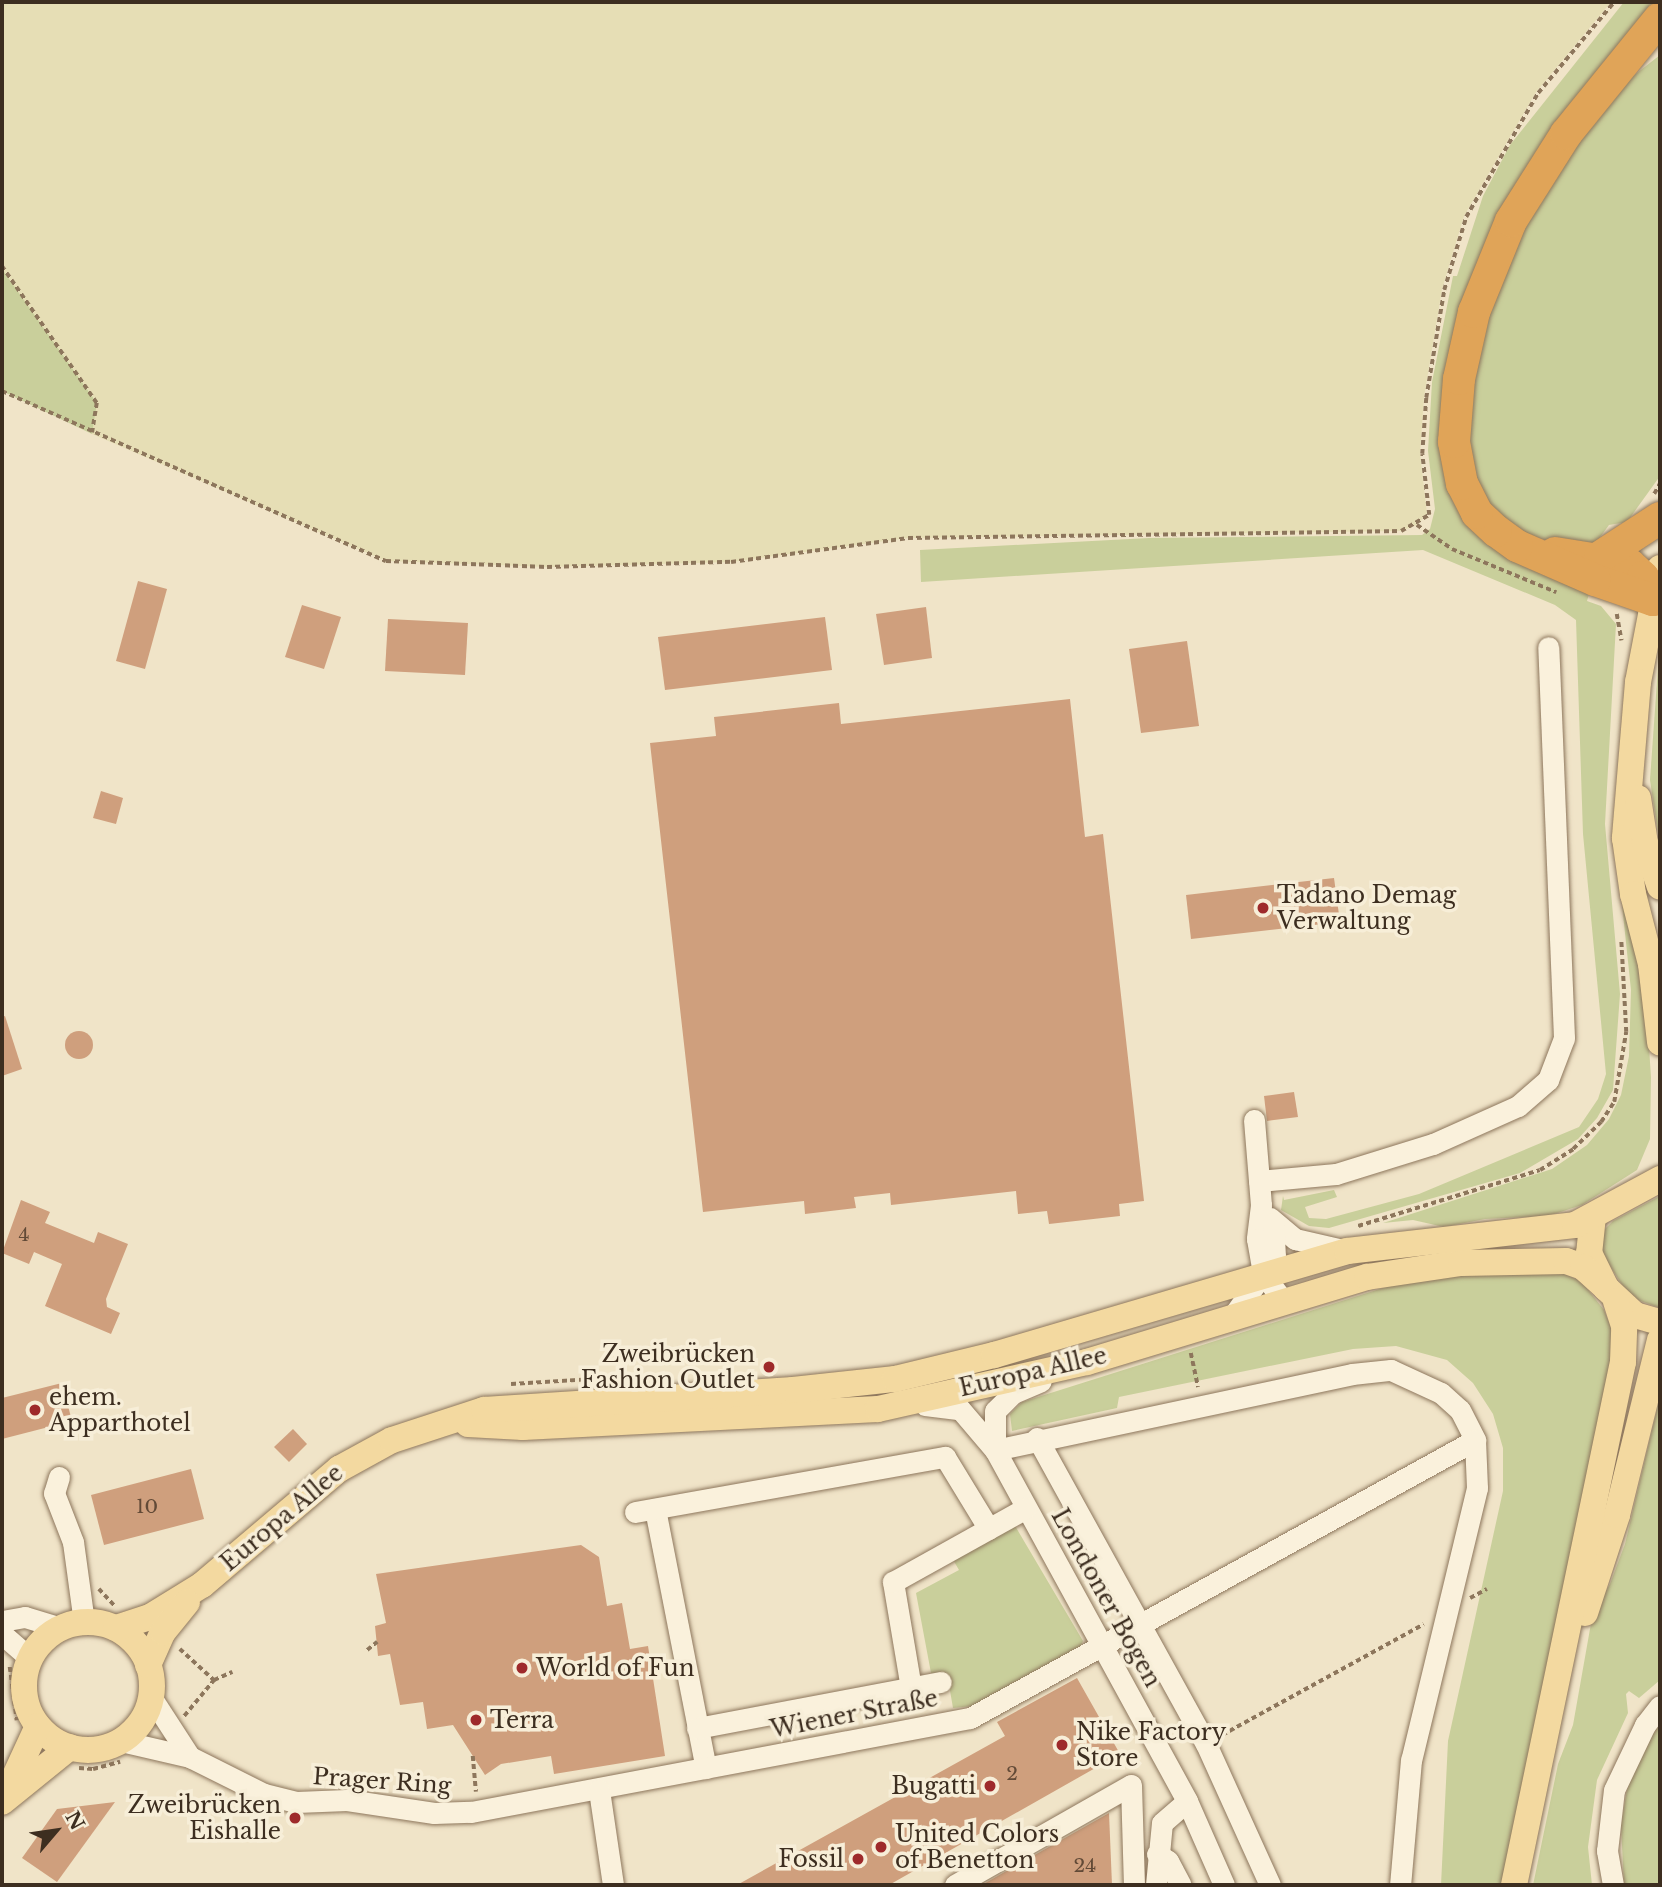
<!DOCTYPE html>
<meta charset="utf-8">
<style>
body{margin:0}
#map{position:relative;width:1662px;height:1887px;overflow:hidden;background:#f0e4c8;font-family:"Libre Baskerville",serif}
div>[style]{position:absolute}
.farmland>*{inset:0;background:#e6deb5}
.green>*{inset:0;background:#c9cf9b}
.building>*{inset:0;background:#cf9f7d}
.round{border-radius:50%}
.path>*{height:3.5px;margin-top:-1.75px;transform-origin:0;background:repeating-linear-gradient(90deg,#8d765c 0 5px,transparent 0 8.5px)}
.roads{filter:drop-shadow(0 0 2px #8d765c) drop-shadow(0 0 2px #8d765c)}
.minor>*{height:21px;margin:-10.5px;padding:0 10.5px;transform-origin:10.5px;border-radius:10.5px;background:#faf1dc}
.major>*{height:26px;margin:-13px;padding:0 13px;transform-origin:13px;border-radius:13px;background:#f3d9a0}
.major>.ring{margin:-13px;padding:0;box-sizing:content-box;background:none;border:26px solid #f3d9a0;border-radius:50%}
.highway>*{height:32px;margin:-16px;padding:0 16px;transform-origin:16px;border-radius:16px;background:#e0a458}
.dots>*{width:19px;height:19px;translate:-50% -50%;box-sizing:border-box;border:4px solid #f7eed8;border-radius:50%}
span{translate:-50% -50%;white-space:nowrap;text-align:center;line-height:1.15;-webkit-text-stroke:7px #f7eed8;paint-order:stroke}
.number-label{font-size:19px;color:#624a37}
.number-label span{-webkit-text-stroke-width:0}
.poi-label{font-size:23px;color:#3d2e20}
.left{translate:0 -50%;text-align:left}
.right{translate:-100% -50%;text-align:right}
.street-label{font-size:23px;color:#3d2e20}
.frame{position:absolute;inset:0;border:4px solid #3d2e20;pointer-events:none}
.north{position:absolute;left:21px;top:1796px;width:70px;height:70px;-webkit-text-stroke:5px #f7eed8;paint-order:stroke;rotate:61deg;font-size:19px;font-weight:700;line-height:28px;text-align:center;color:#3d2e20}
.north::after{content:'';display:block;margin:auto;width:24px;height:32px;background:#3d2e20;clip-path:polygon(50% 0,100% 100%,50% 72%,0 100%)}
</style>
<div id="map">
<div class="farmland">
<div style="clip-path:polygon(2px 2px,1611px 2px,1536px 92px,1464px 216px,1442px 289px,1424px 397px,1420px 453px,1427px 514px,1417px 525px,1401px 531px,908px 538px,731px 562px,547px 567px,386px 561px,92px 434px,97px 402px,2px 269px)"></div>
</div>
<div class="green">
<div style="clip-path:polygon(1624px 2px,1660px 5px,1561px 122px,1442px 431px,1449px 492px,1591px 587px,1587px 601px,1601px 606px,1616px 624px,1605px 824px,1620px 994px,1613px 1090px,1597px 1118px,1578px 1139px,1520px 1173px,1329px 1228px,1309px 1226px,1281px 1210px,1283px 1196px,1284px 1200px,1334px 1190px,1337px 1197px,1305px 1207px,1309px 1218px,1326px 1219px,1419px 1194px,1579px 1127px,1598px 1099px,1606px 1074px,1583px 834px,1576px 620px,1555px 605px,1423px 550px,921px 582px,920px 550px,1149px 538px,1422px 535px,1430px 529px,1435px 509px,1428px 451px,1432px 382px,1453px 276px,1457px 276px,1483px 196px,1510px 145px)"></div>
<div style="clip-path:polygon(1660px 55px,1660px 476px,1627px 522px,1609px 525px,1595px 544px,1564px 545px,1530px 536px,1489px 508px,1471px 465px,1466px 439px,1482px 323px,1509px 253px,1556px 166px,1618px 88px)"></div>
<div style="clip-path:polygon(2px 269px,97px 403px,92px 434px,2px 391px)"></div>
<div style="clip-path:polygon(1660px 639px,1660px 846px,1650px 780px)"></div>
<div style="clip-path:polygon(1619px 876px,1646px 1002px,1651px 1077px,1650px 1139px,1637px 1170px,1582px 1205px,1548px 1216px,1485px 1219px,1444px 1227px,1413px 1220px,1383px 1223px,1552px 1169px,1587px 1145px,1609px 1119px,1621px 1095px,1629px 1056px,1631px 990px)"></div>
<div style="clip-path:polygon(1660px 1196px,1660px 1308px,1638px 1300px,1624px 1288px,1598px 1247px,1600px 1234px,1613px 1221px)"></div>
<div style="clip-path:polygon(1492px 1271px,1559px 1271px,1582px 1282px,1604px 1310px,1617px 1341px,1505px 1885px,1441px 1885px,1448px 1741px,1503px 1491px,1503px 1448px,1493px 1414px,1473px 1383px,1447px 1360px,1396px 1346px,1353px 1349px,1119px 1397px,1117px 1408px,1012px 1431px,1010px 1414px,1022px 1402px,1038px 1397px,1405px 1281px)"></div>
<div style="clip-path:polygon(1660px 1396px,1660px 1680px,1639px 1698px,1629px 1691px,1626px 1694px,1628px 1713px,1597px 1780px,1588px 1847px,1592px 1885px,1533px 1885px,1558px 1764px,1573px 1725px,1593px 1612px,1610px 1584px,1625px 1544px)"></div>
<div style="clip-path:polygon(1014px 1524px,1083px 1641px,1080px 1648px,973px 1706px,953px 1708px,947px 1673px,931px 1673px,916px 1593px,959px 1570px,952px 1558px)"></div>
<div style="clip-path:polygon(1660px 1724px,1660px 1885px,1624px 1885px,1621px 1825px,1627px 1789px,1642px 1750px)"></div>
</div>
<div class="building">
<div style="clip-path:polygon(138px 581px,167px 589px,145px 669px,116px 661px)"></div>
<div style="clip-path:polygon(302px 605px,341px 617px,324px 669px,285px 657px)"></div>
<div style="clip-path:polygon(926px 607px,932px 658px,884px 665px,876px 614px)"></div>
<div style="clip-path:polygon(825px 617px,832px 670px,665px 690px,658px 637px)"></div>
<div style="clip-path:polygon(388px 619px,468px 623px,465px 675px,385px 671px)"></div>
<div style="clip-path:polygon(1187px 641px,1199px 726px,1141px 733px,1129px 649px)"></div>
<div style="clip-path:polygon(1070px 699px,1085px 837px,1103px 834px,1144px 1201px,1119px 1204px,1120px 1216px,1049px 1224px,1047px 1211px,1018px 1214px,1016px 1191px,891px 1205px,890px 1193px,854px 1197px,856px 1208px,805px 1214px,804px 1201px,703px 1212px,650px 743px,716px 736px,714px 717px,839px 703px,841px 724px)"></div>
<div style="clip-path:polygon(101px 791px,123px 798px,116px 824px,93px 818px)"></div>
<div style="clip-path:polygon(1334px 878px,1340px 922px,1191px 939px,1186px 895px)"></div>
<div style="clip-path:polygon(5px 1016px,22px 1069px,2px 1076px,2px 1017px)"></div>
<div class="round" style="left:65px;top:1031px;width:28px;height:28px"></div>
<div style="clip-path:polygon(1294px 1092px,1298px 1117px,1267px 1121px,1264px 1096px)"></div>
<div style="clip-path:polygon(21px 1200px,50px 1212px,45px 1223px,94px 1243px,98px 1232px,128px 1244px,106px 1299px,107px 1307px,120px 1313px,111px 1334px,45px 1306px,62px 1264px,34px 1252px,29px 1264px,2px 1253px)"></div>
<div style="clip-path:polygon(62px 1383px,72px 1421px,2px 1439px,2px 1398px)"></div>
<div style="clip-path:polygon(293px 1429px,307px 1444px,289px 1462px,274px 1447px)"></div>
<div style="clip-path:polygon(191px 1469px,204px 1519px,104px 1545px,91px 1495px)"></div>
<div style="clip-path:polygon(581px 1545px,599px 1557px,607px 1606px,622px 1603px,630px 1649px,648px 1646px,665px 1756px,554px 1774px,551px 1756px,501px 1764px,485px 1775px,453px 1725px,427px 1729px,423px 1702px,400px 1705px,390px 1654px,378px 1656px,375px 1626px,386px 1623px,376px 1574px)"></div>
<div style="clip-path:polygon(1077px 1678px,1120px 1754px,889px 1885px,737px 1885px,1005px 1736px,997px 1722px)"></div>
<div style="clip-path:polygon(115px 1802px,57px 1882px,22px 1858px,57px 1809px)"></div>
<div style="clip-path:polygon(1109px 1813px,1112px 1885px,982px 1885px,1015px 1866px)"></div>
</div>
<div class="path">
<div style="left:2px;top:266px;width:167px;rotate:55.3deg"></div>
<div style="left:97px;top:403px;width:30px;rotate:99deg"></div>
<div style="left:2px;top:391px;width:420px;rotate:23.9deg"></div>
<div style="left:386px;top:561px;width:161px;rotate:2.1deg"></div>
<div style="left:547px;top:567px;width:184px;rotate:-1.6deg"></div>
<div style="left:731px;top:562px;width:179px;rotate:-7.7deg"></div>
<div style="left:908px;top:538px;width:493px;rotate:-0.8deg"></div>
<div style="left:1401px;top:531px;width:32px;rotate:-30deg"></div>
<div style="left:1429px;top:515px;width:61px;rotate:-96.5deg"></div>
<div style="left:1422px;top:454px;width:56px;rotate:-85.9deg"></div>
<div style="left:1426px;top:398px;width:109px;rotate:-80.5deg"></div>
<div style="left:1444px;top:290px;width:76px;rotate:-73.2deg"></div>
<div style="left:1466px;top:217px;width:143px;rotate:-59.9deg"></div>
<div style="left:1538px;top:93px;width:119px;rotate:-50.1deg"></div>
<div style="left:1654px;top:494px;width:13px;rotate:-61deg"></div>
<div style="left:1417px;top:525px;width:42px;rotate:34.4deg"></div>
<div style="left:1452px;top:549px;width:113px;rotate:22.5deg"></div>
<div style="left:1617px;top:614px;width:27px;rotate:80deg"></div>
<div style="left:1358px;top:1226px;width:190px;rotate:-17.1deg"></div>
<div style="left:1540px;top:1170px;width:39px;rotate:-32deg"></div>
<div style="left:1573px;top:1149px;width:39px;rotate:-44deg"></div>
<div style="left:1601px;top:1122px;width:24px;rotate:-57deg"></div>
<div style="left:1614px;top:1102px;width:71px;rotate:-80.3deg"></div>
<div style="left:1626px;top:1032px;width:91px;rotate:-93.1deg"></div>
<div style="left:1191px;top:1353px;width:35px;rotate:78deg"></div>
<div style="left:511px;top:1384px;width:129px;rotate:-3.5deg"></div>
<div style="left:99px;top:1589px;width:23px;rotate:47deg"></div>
<div style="left:1470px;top:1598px;width:19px;rotate:-28deg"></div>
<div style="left:180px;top:1649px;width:46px;rotate:42.4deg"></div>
<div style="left:367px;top:1650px;width:13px;rotate:-39deg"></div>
<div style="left:10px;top:1667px;width:54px;rotate:82.6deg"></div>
<div style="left:184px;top:1716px;width:47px;rotate:-50.2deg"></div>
<div style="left:214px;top:1680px;width:20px;rotate:-24deg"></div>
<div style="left:1222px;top:1735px;width:230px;rotate:-28.8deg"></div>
<div style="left:473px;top:1756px;width:36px;rotate:85deg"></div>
<div style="left:79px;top:1768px;width:14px;rotate:4deg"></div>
<div style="left:93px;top:1769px;width:28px;rotate:-15deg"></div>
</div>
<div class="roads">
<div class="minor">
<div style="left:1254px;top:1120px;width:85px;rotate:85.3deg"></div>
<div style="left:1261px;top:1205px;width:34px;rotate:97deg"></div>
<div style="left:1257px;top:1239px;width:36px;rotate:80deg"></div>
<div style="left:1263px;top:1274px;width:31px;rotate:53deg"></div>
<div style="left:1259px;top:1181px;width:77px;rotate:-5.2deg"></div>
<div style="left:1336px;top:1174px;width:102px;rotate:-17.2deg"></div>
<div style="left:1433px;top:1144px;width:93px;rotate:-24.1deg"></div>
<div style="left:1518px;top:1106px;width:40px;rotate:-41deg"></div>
<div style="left:1548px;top:1080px;width:45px;rotate:-69.1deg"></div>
<div style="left:1564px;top:1038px;width:391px;rotate:-92.3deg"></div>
<div style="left:1270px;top:1218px;width:33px;rotate:40deg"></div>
<div style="left:1295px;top:1239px;width:49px;rotate:12.9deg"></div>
<div style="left:1232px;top:1317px;width:74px;rotate:-54.4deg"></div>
<div style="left:1275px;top:1257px;width:34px;rotate:-93deg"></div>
<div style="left:925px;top:1405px;width:35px;rotate:7deg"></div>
<div style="left:960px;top:1409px;width:54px;rotate:49.5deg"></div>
<div style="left:995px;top:1450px;width:400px;rotate:61.3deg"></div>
<div style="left:1187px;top:1801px;width:92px;rotate:66.2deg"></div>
<div style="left:1037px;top:1438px;width:350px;rotate:61.1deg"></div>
<div style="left:1206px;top:1744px;width:155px;rotate:65.6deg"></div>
<div style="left:995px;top:1448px;width:37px;rotate:-90deg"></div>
<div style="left:995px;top:1411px;width:25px;rotate:-45deg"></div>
<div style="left:1013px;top:1393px;width:30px;rotate:-23deg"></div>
<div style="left:995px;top:1450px;width:365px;rotate:-12deg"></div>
<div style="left:1352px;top:1374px;width:39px;rotate:-6deg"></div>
<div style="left:1391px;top:1370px;width:55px;rotate:24.7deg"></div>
<div style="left:1441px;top:1393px;width:25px;rotate:42deg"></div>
<div style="left:1460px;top:1410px;width:34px;rotate:63deg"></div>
<div style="left:1475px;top:1440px;width:48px;rotate:87.6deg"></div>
<div style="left:1477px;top:1488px;width:280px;rotate:103.6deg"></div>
<div style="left:1411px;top:1760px;width:125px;rotate:95deg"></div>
<div style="left:59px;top:1477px;width:17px;rotate:107deg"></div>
<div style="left:54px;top:1493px;width:53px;rotate:68.8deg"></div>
<div style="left:73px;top:1542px;width:81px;rotate:82.2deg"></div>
<div style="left:655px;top:1509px;width:264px;rotate:78.9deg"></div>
<div style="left:635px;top:1512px;width:315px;rotate:-10.1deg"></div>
<div style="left:945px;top:1457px;width:84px;rotate:58.6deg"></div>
<div style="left:2px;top:1621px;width:23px;rotate:-10deg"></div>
<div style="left:25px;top:1617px;width:37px;rotate:17deg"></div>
<div style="left:2px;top:1634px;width:37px;rotate:41deg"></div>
<div style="left:911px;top:1688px;width:108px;rotate:-99.6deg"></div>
<div style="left:893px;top:1582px;width:152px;rotate:-29.1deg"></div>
<div style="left:151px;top:1697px;width:72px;rotate:57deg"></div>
<div style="left:697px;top:1728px;width:248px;rotate:-10.7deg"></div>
<div style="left:121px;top:1741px;width:71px;rotate:13.1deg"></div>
<div style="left:190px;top:1757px;width:83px;rotate:26.6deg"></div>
<div style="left:264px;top:1794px;width:33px;rotate:14deg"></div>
<div style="left:296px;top:1802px;width:51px;rotate:-2.2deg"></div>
<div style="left:347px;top:1800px;width:88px;rotate:8.5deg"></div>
<div style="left:434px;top:1813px;width:37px;rotate:-2deg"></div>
<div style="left:471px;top:1812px;width:508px;rotate:-10.67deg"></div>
<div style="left:970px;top:1718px;width:576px;rotate:-28.83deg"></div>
<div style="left:599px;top:1790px;width:96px;rotate:81.6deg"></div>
<div style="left:1157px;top:1854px;width:13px;rotate:32deg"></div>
<div style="left:1168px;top:1861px;width:27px;rotate:62deg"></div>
<div style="left:955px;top:1885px;width:202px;rotate:-29.6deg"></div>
<div style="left:1131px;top:1785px;width:100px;rotate:88.3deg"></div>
<div style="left:1156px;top:1885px;width:62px;rotate:-84.5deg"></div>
<div style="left:1162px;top:1823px;width:33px;rotate:-41deg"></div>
<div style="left:1613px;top:1885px;width:35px;rotate:-100deg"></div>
<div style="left:1607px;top:1851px;width:61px;rotate:-83.5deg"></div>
<div style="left:1614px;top:1790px;width:72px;rotate:-64.5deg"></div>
<div style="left:1645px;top:1725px;width:24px;rotate:-52deg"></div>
</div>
<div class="major">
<div style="left:1660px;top:568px;width:116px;rotate:100.9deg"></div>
<div style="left:1638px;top:682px;width:157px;rotate:94.8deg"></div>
<div style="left:1625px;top:838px;width:57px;rotate:81.9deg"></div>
<div style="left:1633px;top:894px;width:72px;rotate:75.6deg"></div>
<div style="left:1651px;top:964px;width:79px;rotate:83.4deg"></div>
<div style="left:1638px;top:798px;width:46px;rotate:81.2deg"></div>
<div style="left:1645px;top:843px;width:46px;rotate:71.2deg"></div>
<div style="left:1593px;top:1216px;width:37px;rotate:96deg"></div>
<div style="left:1589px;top:1253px;width:39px;rotate:64deg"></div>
<div style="left:1606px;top:1288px;width:40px;rotate:43deg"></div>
<div style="left:1635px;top:1315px;width:26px;rotate:16deg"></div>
<div style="left:468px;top:1424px;width:55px;rotate:3.1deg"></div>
<div style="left:523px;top:1427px;width:355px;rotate:-2.9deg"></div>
<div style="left:878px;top:1409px;width:214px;rotate:-12.7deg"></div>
<div style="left:1087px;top:1362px;width:293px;rotate:-16.9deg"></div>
<div style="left:1367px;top:1277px;width:95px;rotate:-8.5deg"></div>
<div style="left:1461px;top:1263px;width:105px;rotate:-1.1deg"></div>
<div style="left:1566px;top:1261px;width:18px;rotate:19deg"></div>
<div style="left:1583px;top:1267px;width:31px;rotate:42deg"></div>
<div style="left:1585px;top:1613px;width:103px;rotate:-71.9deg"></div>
<div style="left:1617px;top:1515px;width:180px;rotate:-76.2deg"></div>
<div class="ring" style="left:24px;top:1622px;width:102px;height:102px"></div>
<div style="left:116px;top:1628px;width:36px;rotate:-18deg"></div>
<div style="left:150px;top:1617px;width:61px;rotate:-31.6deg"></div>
<div style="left:202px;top:1585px;width:180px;rotate:-40.3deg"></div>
<div style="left:339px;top:1469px;width:60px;rotate:-28.7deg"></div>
<div style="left:392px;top:1440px;width:97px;rotate:-18.1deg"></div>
<div style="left:484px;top:1410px;width:310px;rotate:-3.7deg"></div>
<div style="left:793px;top:1390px;width:103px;rotate:-6.2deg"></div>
<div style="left:895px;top:1379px;width:102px;rotate:-13.6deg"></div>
<div style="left:994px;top:1355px;width:368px;rotate:-16.4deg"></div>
<div style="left:1347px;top:1251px;width:229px;rotate:-6.5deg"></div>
<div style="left:1575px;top:1225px;width:97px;rotate:-28.4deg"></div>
<div style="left:148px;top:1665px;width:36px;rotate:-66deg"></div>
<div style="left:163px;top:1632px;width:38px;rotate:-51deg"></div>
<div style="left:9px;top:1789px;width:69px;rotate:-65.3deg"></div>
<div style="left:2px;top:1802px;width:87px;rotate:-39deg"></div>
<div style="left:1514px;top:1885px;width:534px;rotate:-78.23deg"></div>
<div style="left:1623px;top:1362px;width:36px;rotate:-88deg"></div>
<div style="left:1624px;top:1326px;width:26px;rotate:-108deg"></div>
</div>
<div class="highway">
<div style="left:1555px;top:553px;width:76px;rotate:9.1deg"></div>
<div style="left:1630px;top:565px;width:18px;rotate:43deg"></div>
<div style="left:1643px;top:577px;width:25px;rotate:67deg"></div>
<div style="left:1600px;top:557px;width:72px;rotate:-33deg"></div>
<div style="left:1653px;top:600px;width:61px;rotate:-161deg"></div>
<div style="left:1595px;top:580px;width:85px;rotate:-156.4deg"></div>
<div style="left:1517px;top:546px;width:26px;rotate:-144deg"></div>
<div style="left:1496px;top:531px;width:26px;rotate:-137deg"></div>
<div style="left:1477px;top:513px;width:33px;rotate:-117deg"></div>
<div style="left:1462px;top:484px;width:43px;rotate:-100.8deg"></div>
<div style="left:1454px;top:442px;width:63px;rotate:-85.5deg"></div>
<div style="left:1459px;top:379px;width:69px;rotate:-77.4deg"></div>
<div style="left:1474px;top:312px;width:98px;rotate:-67.9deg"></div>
<div style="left:1511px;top:221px;width:103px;rotate:-57.7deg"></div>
<div style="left:1566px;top:134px;width:149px;rotate:-51deg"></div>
</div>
</div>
<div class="dots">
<div style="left:1263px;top:908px;background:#9e2a2b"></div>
<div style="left:769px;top:1367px;background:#9e2a2b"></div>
<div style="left:35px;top:1410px;background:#9e2a2b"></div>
<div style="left:522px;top:1668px;background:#9e2a2b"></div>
<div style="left:476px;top:1720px;background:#9e2a2b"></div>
<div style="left:1062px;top:1745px;background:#9e2a2b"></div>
<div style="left:990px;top:1786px;background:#9e2a2b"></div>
<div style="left:295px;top:1818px;background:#9e2a2b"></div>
<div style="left:881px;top:1847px;background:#9e2a2b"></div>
<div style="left:858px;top:1859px;background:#9e2a2b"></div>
</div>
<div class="number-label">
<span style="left:24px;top:1235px">4</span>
<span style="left:147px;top:1507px">10</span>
<span style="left:1012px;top:1774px">2</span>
<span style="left:1085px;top:1866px">24</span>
</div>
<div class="poi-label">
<span class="left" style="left:1277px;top:908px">Tadano Demag<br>Verwaltung</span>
<span class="right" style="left:755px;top:1367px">Zweibrücken<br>Fashion Outlet</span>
<span class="left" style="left:49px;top:1410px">ehem.<br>Apparthotel</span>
<span class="left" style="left:536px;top:1668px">World of Fun</span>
<span class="left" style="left:490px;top:1720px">Terra</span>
<span class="left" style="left:1076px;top:1745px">Nike Factory<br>Store</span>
<span class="right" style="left:976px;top:1786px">Bugatti</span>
<span class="right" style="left:281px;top:1818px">Zweibrücken<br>Eishalle</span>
<span class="left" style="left:895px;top:1847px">United Colors<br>of Benetton</span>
<span class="right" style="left:844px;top:1859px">Fossil</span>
</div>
<div class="street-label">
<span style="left:1033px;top:1372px;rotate:-13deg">Europa Allee</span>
<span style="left:282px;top:1518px;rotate:-40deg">Europa Allee</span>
<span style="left:1106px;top:1598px;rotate:61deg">Londoner Bogen</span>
<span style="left:854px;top:1714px;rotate:-11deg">Wiener Straße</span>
<span style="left:382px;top:1781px;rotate:4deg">Prager Ring</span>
</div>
<div class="frame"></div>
<div class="north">N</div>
</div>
